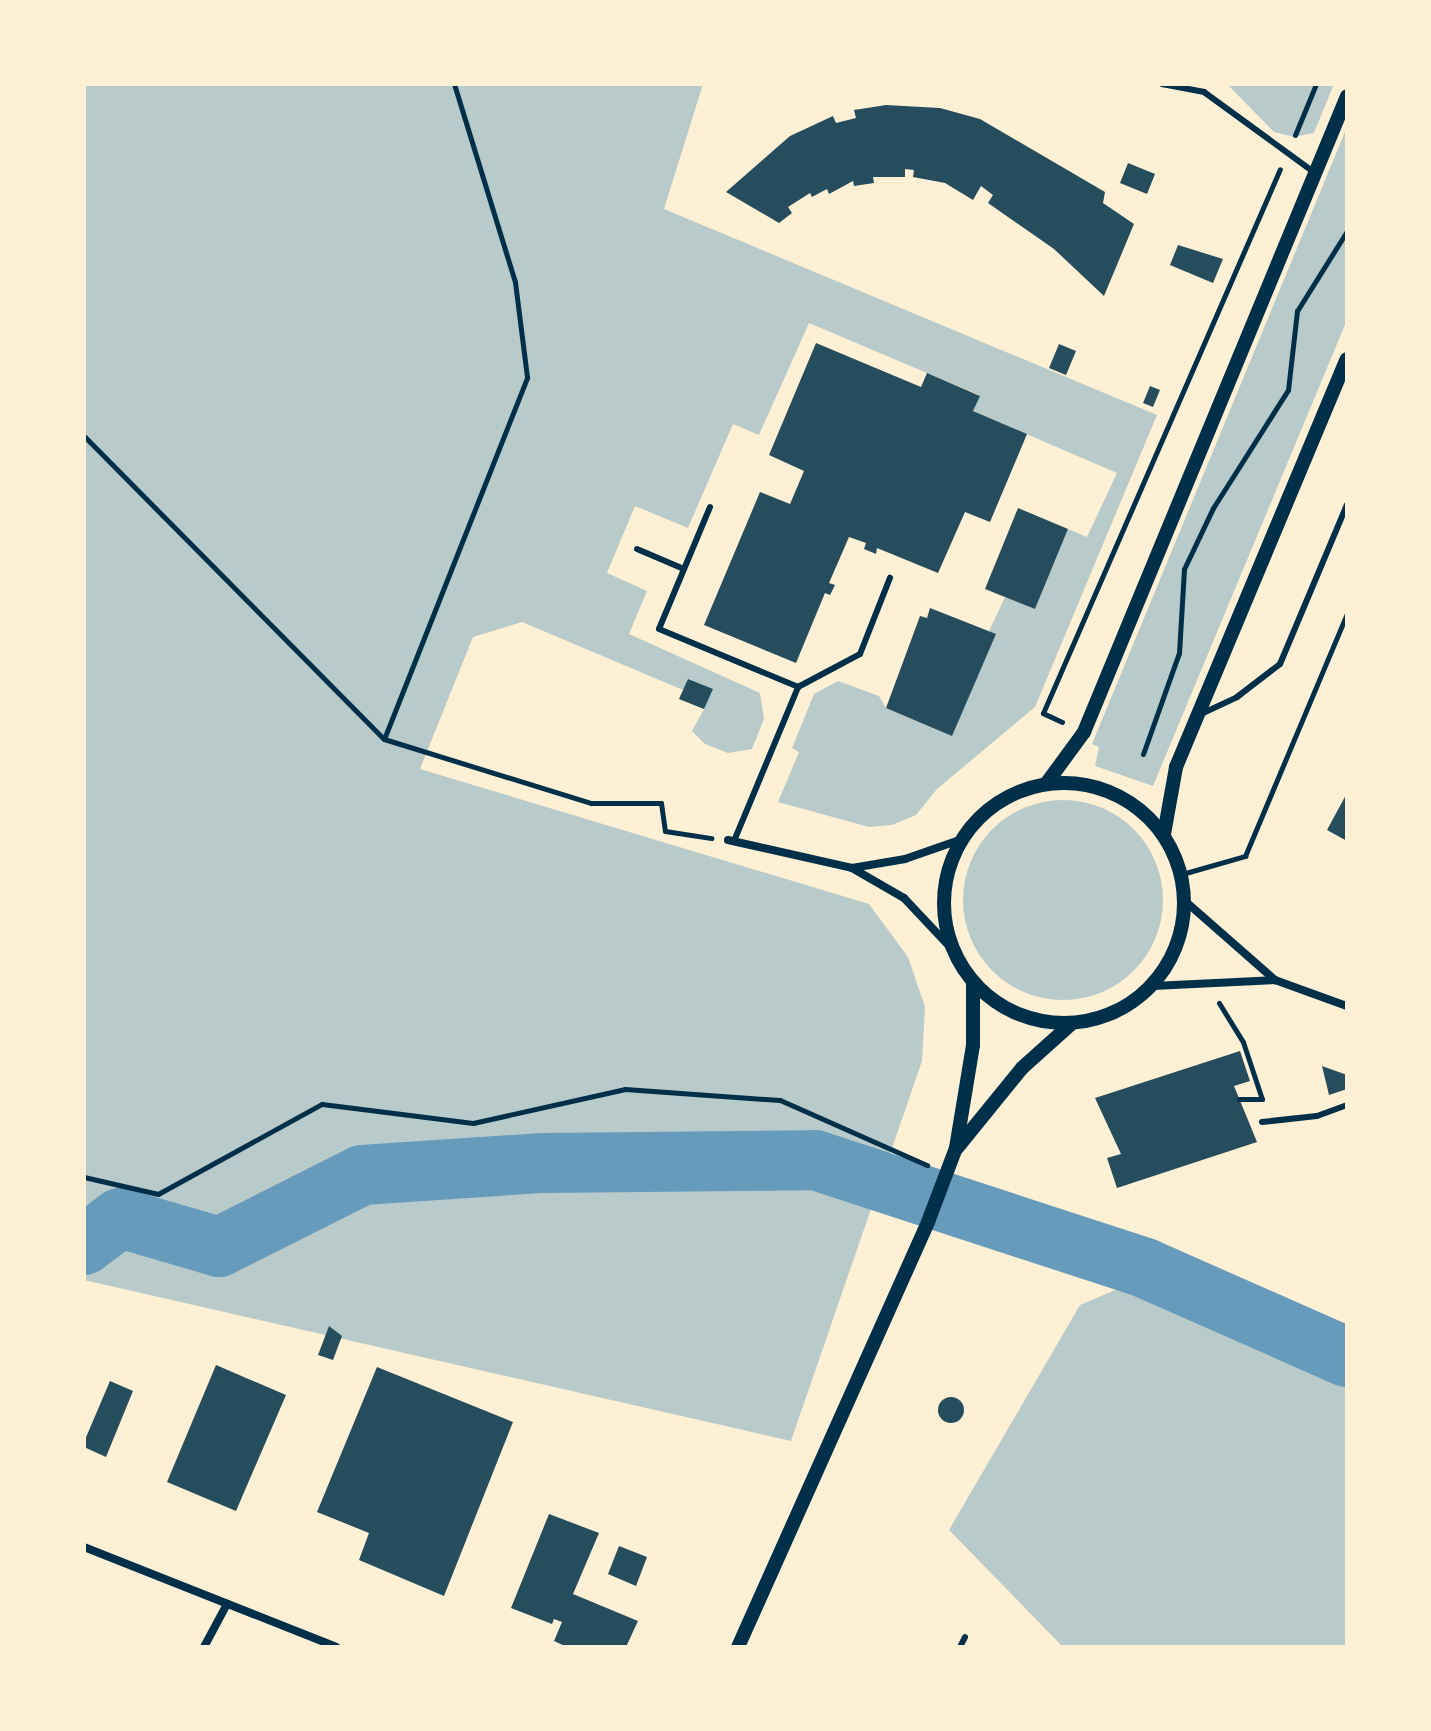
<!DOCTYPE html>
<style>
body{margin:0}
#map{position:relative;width:1431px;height:1731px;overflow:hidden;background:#fdf0d5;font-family:"Fira Sans Condensed",sans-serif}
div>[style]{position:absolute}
.green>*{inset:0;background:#b9caca}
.round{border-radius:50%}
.river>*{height:60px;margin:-30px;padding:0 30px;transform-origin:30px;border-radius:30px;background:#669bbc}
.building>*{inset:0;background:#264d5e}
.path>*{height:5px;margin:-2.5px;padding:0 2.5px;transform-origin:2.5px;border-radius:2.5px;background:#003049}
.service>*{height:6px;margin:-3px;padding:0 3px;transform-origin:3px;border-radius:3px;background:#003049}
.minor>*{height:8px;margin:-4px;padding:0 4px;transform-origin:4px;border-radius:4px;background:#003049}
.tertiary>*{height:14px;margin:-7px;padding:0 7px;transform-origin:7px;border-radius:7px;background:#003049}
.tertiary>.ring{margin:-7px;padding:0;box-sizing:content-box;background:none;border:14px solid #003049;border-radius:50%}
span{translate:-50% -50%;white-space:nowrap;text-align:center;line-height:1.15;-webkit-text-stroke:8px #fdf0d5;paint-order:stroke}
.frame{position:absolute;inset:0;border:86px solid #fdf0d5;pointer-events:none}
</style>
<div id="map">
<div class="green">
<div style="clip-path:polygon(84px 84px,703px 84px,664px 209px,1157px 415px,1035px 707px,937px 789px,916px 815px,892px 825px,869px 827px,778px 802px,799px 752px,792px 748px,814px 694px,838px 681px,879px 696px,886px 708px,952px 735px,995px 635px,989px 631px,1005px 597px,1035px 609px,1068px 529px,1087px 537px,1117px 473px,973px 411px,979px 395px,809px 323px,759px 435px,733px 424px,688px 528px,635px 506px,607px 573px,647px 591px,629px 634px,760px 693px,764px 719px,752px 749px,728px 753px,705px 744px,692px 731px,704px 709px,679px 699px,683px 690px,522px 622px,473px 637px,420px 769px,869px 904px,908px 957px,925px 1007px,922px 1061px,791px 1441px,84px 1280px)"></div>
<div style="clip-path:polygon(1227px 84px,1334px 84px,1314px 133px,1294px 137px,1274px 132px)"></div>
<div style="clip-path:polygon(1347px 127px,1347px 320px,1153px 786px,1095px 766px,1099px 747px,1092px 744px)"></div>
<div class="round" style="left:963px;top:800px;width:200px;height:200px"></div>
<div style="clip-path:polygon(1122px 1287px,1237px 1291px,1347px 1338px,1347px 1647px,1063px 1647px,949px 1530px,1080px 1305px)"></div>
</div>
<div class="river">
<div style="left:84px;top:1245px;width:45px;rotate:-36.9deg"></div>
<div style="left:120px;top:1218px;width:103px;rotate:16.3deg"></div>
<div style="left:219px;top:1247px;width:160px;rotate:-26.7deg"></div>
<div style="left:362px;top:1175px;width:182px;rotate:-3.8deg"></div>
<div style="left:544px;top:1163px;width:271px;rotate:-0.6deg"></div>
<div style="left:815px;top:1160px;width:347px;rotate:18.1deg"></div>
<div style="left:1145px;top:1268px;width:221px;rotate:23.8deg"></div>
</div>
<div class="building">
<div style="clip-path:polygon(886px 105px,940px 108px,980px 119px,1105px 192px,1103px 203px,1134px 224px,1104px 296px,1054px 249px,988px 203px,993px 195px,981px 186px,973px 200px,945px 183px,913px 177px,914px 170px,905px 169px,905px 177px,873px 177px,874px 183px,854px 186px,853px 181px,829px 194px,827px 189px,812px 197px,810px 193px,788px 207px,792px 213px,779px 223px,726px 192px,790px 136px,833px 116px,836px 123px,856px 118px,854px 110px)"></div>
<div style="clip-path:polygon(1128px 163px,1155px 174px,1147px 194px,1120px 183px)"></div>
<div style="clip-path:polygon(1178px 245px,1223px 259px,1213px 283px,1170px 265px)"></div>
<div style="clip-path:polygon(816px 343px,921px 387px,927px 373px,980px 396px,973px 411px,1027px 434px,990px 522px,965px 512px,938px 573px,877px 548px,876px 554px,864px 549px,866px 543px,849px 537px,829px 583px,835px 585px,830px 595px,825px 593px,796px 663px,704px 625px,760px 492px,790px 504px,804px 471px,769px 455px)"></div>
<div style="clip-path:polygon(1059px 344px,1076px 351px,1066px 375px,1049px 368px)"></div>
<div style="clip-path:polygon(1150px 386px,1160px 390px,1153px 407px,1143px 403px)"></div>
<div style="clip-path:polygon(1018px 508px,1068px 529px,1035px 609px,985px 589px)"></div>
<div style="clip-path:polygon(930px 608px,996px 634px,952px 736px,886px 708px,920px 616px,927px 618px)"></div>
<div style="clip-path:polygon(688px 679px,713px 689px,704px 709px,679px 699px)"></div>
<div style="clip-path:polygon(1347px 793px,1347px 841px,1327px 830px)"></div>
<div style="clip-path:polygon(1240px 1051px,1250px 1081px,1234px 1086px,1257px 1142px,1117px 1188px,1107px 1158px,1121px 1154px,1095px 1098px)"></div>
<div style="clip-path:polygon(1322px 1066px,1347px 1075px,1347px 1089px,1329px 1095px)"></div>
<div style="clip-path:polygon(329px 1326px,342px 1336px,333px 1360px,318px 1355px)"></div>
<div style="clip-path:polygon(216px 1365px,286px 1395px,236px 1511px,167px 1482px)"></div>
<div style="clip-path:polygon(377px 1367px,513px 1422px,444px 1596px,359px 1560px,369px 1533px,317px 1512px)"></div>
<div style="clip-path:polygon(110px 1381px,133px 1391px,106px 1457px,84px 1447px,84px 1442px)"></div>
<div class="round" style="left:938px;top:1397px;width:26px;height:26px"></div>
<div style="clip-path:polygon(549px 1514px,599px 1533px,573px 1594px,638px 1621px,626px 1647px,567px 1647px,554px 1641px,562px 1622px,554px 1619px,552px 1624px,511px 1608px)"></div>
<div style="clip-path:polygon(619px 1546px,647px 1557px,636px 1586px,608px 1574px)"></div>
</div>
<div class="path">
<div style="left:1295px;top:135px;width:55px;rotate:-67.6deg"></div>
<div style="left:84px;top:436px;width:426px;rotate:45.3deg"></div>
<div style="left:384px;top:739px;width:217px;rotate:17.2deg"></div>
<div style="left:591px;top:803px;width:70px"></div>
<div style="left:661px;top:803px;width:28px;rotate:82deg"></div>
<div style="left:665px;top:831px;width:47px;rotate:8.7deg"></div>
<div style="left:1062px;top:722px;width:21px;rotate:-155deg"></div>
<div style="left:1043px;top:713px;width:593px;rotate:-66.46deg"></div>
<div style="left:384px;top:739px;width:389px;rotate:-68.4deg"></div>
<div style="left:527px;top:377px;width:96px;rotate:-97.2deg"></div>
<div style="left:515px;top:282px;width:207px;rotate:-107.1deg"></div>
<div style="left:1143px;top:754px;width:107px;rotate:-70.4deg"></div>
<div style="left:1179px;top:653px;width:84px;rotate:-86.6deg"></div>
<div style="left:1184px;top:569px;width:68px;rotate:-64.6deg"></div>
<div style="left:1213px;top:508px;width:140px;rotate:-57.6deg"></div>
<div style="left:1288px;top:390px;width:80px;rotate:-83.5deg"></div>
<div style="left:1297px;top:311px;width:94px;rotate:-58deg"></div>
<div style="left:1182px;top:874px;width:66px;rotate:-15.9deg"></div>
<div style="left:1245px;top:856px;width:264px;rotate:-67.2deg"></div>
<div style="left:1219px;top:1003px;width:46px;rotate:58.4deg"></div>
<div style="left:1243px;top:1042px;width:60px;rotate:71.6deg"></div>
<div style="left:1239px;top:1099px;width:23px"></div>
<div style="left:84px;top:1177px;width:76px;rotate:12.9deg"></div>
<div style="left:158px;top:1194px;width:187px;rotate:-28.8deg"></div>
<div style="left:322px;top:1104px;width:152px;rotate:7.2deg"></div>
<div style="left:473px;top:1123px;width:156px;rotate:-12.6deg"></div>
<div style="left:625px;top:1089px;width:155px;rotate:4.1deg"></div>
<div style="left:780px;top:1100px;width:161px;rotate:23.9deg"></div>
</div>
<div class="service">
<div style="left:1162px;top:84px;width:43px;rotate:10.8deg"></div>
<div style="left:1204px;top:92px;width:137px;rotate:36.1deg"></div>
<div style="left:710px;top:507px;width:132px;rotate:112.7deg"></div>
<div style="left:659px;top:629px;width:151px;rotate:22.6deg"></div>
<div style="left:637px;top:549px;width:51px;rotate:23.1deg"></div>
<div style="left:1201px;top:714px;width:40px;rotate:-25deg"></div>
<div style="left:1237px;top:697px;width:54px;rotate:-37.5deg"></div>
<div style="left:1280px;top:664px;width:173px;rotate:-67.2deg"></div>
<div style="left:734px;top:841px;width:167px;rotate:-67.4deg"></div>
<div style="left:798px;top:687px;width:70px;rotate:-28deg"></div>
<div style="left:860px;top:654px;width:82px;rotate:-68.5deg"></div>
<div style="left:1262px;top:1122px;width:55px;rotate:-6.2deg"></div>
<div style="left:1317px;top:1116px;width:32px;rotate:-20deg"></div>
<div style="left:960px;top:1647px;width:11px;rotate:-63deg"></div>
</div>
<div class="minor">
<div style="left:728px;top:840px;width:127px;rotate:12.7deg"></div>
<div style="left:852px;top:868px;width:60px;rotate:30deg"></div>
<div style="left:904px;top:898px;width:70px;rotate:46.7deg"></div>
<div style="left:852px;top:868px;width:54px;rotate:-9.6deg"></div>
<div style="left:905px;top:859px;width:60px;rotate:-19.3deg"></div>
<div style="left:1185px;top:901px;width:120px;rotate:41.3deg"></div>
<div style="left:1275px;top:980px;width:77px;rotate:19.9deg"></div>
<div style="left:1153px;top:986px;width:122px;rotate:-2.8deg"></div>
<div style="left:84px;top:1547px;width:271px;rotate:21.6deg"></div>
<div style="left:204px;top:1647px;width:49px;rotate:-61.9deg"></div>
</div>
<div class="tertiary">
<div class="ring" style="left:944px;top:783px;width:226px;height:226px"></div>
<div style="left:1046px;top:784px;width:64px;rotate:-53.8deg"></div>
<div style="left:1084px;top:732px;width:688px;rotate:-67.53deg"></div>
<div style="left:1164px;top:834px;width:68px;rotate:-79.8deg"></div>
<div style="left:1176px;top:767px;width:442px;rotate:-67.3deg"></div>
<div style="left:957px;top:1148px;width:103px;rotate:-50.9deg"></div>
<div style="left:1022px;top:1068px;width:66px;rotate:-41.9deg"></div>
<div style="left:738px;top:1647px;width:466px;rotate:-65.9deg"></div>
<div style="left:928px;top:1222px;width:79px;rotate:-69.3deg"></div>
<div style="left:956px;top:1148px;width:104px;rotate:-80.6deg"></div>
<div style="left:973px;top:1045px;width:62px;rotate:-90deg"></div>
</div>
<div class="frame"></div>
</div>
